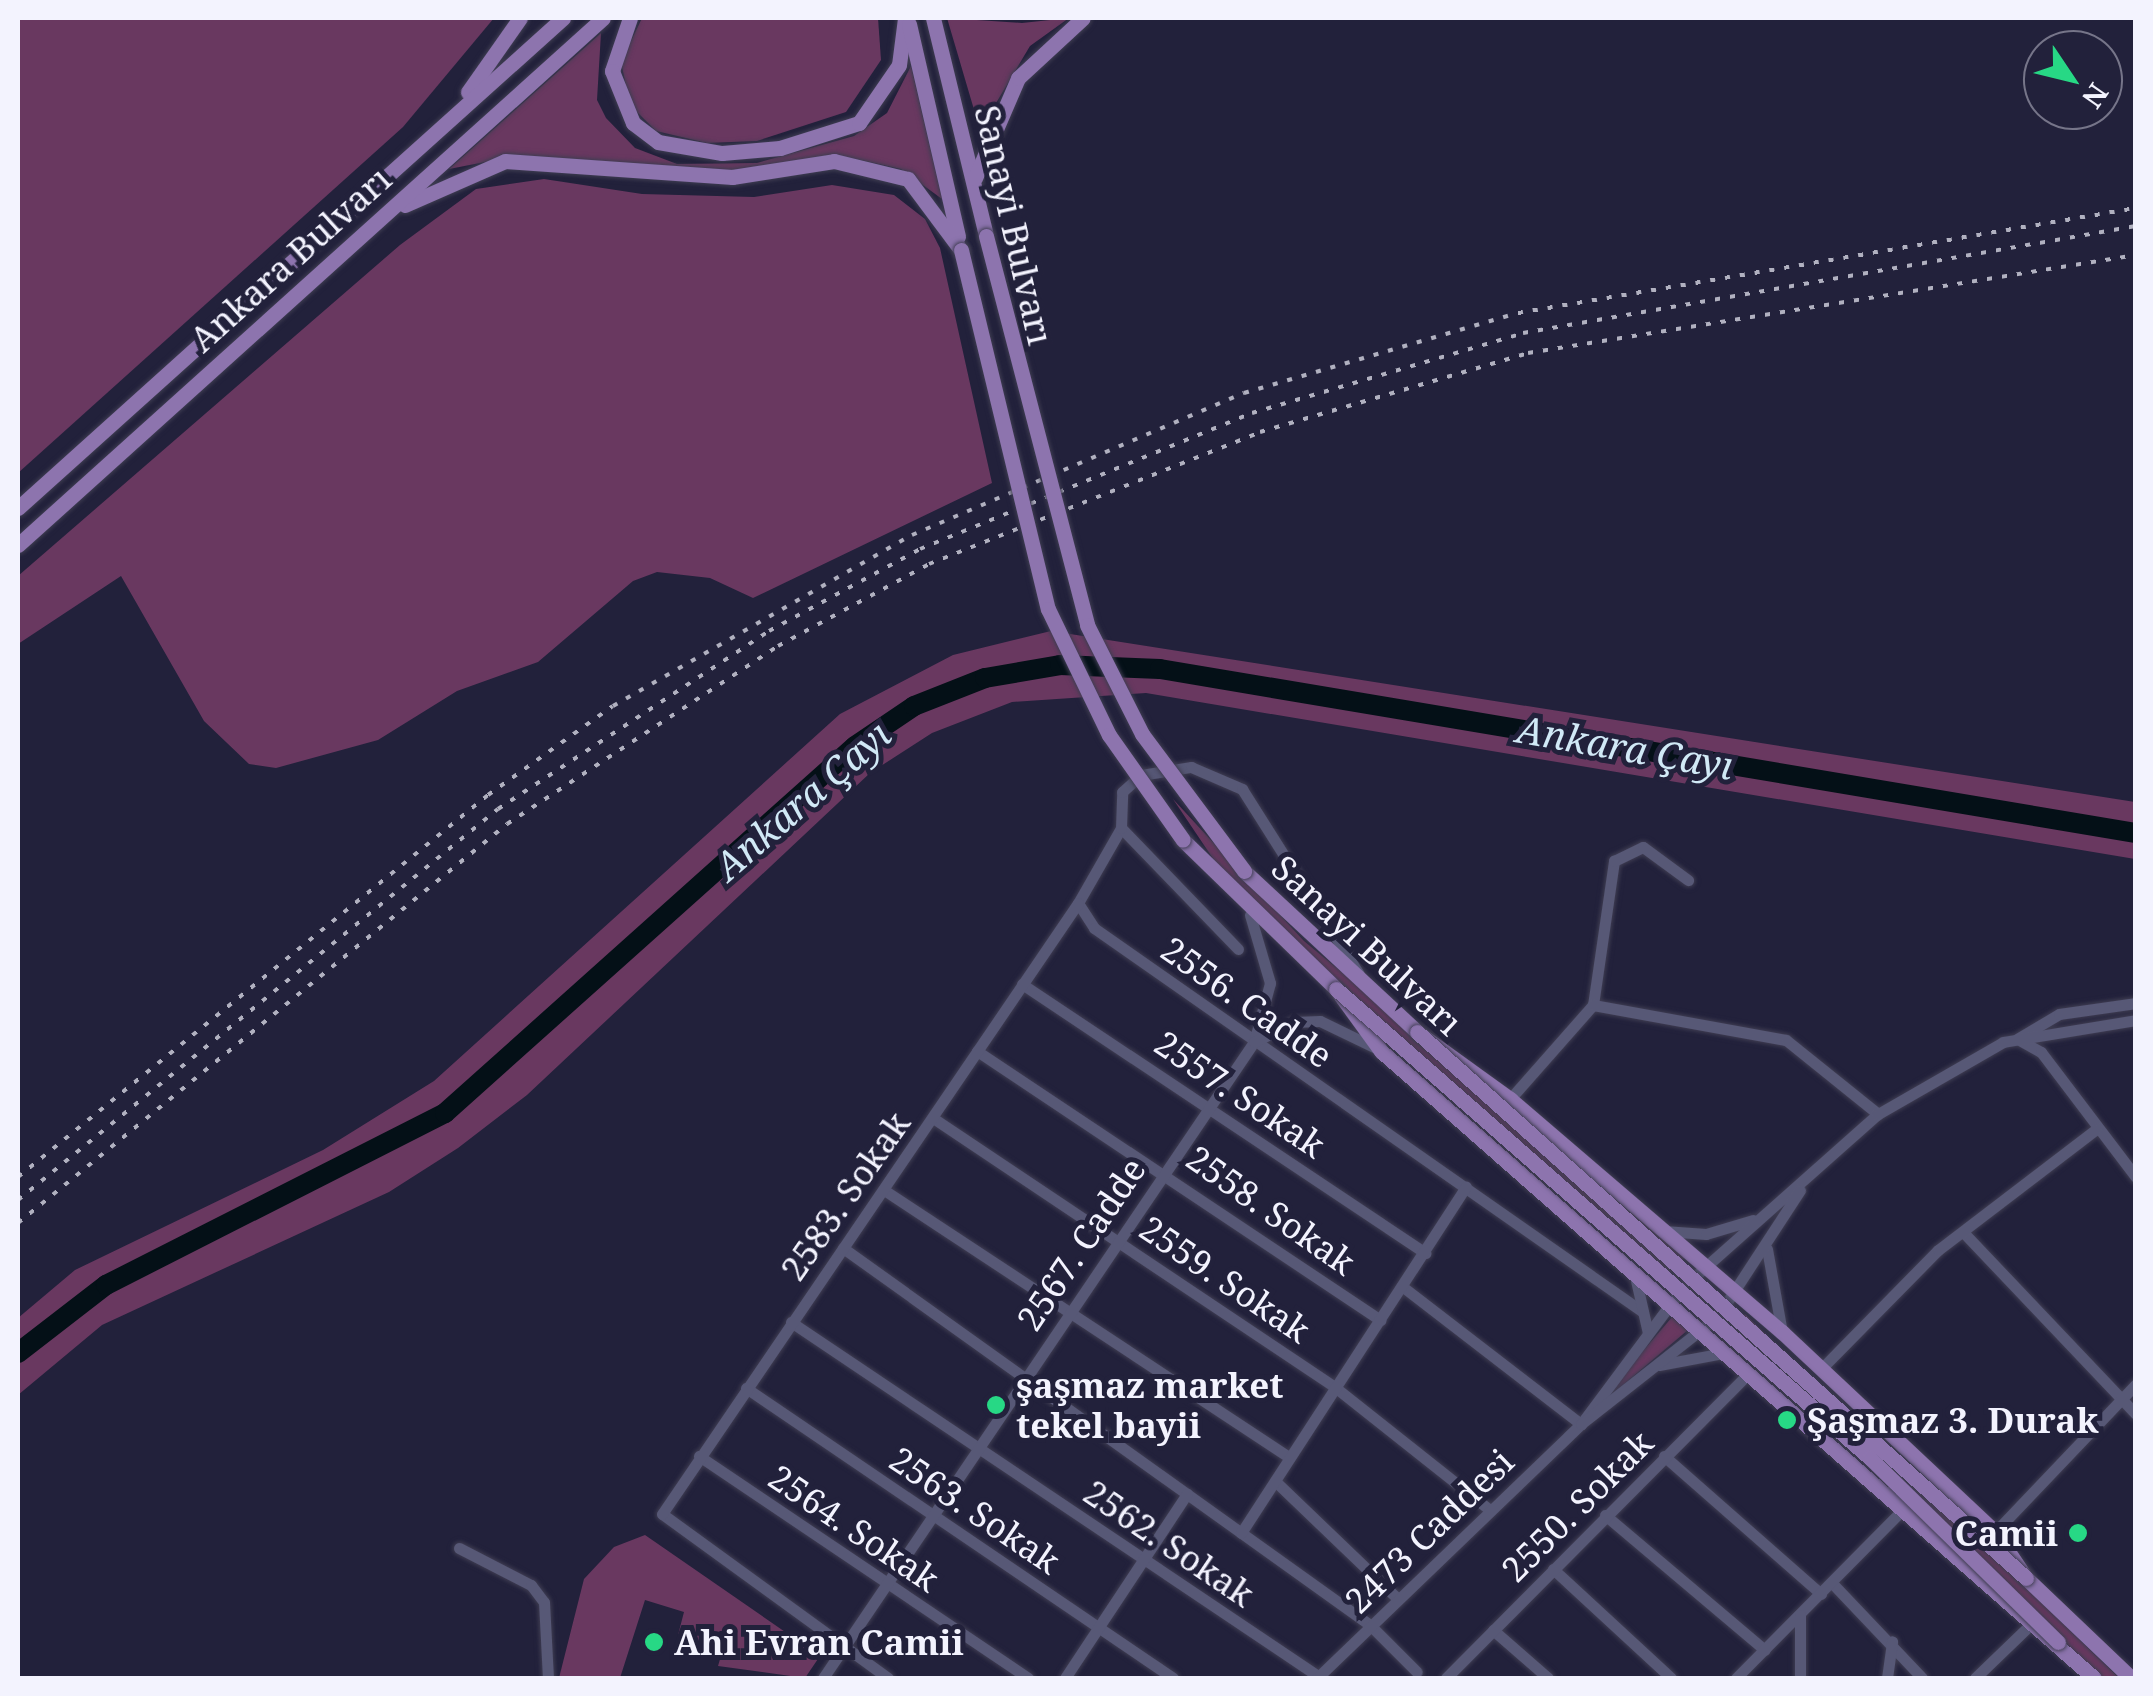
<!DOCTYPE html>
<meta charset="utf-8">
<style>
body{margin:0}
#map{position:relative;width:2153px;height:1696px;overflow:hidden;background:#22213b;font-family:"Noto Serif",serif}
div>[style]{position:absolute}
.green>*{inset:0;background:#693860}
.river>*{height:20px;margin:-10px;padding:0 10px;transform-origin:10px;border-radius:10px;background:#041017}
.roads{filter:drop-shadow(0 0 2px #3f3d52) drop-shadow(0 0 2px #3f3d52)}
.minor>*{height:11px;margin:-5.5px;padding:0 5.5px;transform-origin:5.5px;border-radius:5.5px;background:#575876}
.major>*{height:15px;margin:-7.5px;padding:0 7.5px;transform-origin:7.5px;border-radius:7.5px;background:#8d74ae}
.rail>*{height:4px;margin-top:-2px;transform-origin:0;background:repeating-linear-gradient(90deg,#b1b1c0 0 5px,transparent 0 15px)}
.bridges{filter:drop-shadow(0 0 2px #3f3d52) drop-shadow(0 0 2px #3f3d52)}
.major-bridge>*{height:15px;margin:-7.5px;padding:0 7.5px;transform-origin:7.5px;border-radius:7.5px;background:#8d74ae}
.dots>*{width:28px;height:28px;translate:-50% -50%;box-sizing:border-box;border:5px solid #22213b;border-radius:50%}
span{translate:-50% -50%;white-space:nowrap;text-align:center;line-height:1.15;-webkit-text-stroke:10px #22213b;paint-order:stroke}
.street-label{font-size:35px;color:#f3f3fe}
.poi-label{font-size:35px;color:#f3f3fe;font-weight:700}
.left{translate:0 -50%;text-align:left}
.right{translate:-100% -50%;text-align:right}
.water-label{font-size:38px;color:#d1e9f6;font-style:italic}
.frame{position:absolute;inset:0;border:20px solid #f3f3fe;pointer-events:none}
.north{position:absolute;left:2023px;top:30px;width:100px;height:100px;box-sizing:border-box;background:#22213b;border:2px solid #767589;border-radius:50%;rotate:125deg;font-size:28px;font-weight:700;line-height:40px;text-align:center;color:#f3f3fe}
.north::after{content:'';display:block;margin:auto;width:35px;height:45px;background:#27d885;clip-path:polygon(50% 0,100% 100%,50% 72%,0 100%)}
</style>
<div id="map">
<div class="green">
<div style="clip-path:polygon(18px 18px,494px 18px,403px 127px,18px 473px)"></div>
<div style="clip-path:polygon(642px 18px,878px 18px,881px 60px,846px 112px,757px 141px,707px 143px,656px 131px,630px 105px,621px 62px)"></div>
<div style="clip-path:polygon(947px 18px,1022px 23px,1069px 18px,1030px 46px,980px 130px)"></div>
<div style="clip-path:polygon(601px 33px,597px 100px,606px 118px,635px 148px,677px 164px,757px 163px,854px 136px,887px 113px,911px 66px,942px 199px,901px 169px,847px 157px,754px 173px,506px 158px,449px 169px)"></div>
<div style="clip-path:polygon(544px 179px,642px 194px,754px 197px,832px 185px,894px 195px,925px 219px,940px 248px,992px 483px,753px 598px,710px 578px,657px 572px,633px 581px,538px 662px,457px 691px,378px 740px,276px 768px,249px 764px,204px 721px,121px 576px,18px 644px,18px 576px,400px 245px,476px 189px)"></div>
<div style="clip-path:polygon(1051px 631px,2135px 802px,2135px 859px,1146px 693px,1012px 702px,932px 733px,870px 773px,527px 1095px,458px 1148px,389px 1192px,102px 1325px,18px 1395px,18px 1318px,75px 1270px,323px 1150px,434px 1081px,840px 714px,953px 655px)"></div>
<div style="clip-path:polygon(1173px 799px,1304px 941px,1686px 1256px,1670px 1273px,1297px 947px,1218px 866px)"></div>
<div style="clip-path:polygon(1745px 1314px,1917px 1483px,2119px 1678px,2103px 1678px,1733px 1330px)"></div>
<div style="clip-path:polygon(1672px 1317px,1688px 1330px,1591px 1412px)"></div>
<div style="clip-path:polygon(645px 1535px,820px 1656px,805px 1678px,718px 1666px,723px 1649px,678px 1635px,684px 1612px,645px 1600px,620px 1678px,559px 1678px,584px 1579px,614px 1547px)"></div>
</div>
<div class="river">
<div style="left:18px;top:1353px;width:111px;rotate:-37.7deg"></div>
<div style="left:106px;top:1285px;width:380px;rotate:-26.9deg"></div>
<div style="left:445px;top:1113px;width:550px;rotate:-41.83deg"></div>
<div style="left:855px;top:746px;width:71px;rotate:-34.1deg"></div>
<div style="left:914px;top:706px;width:76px;rotate:-21.5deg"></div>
<div style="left:985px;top:678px;width:76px;rotate:-9.8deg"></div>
<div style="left:1060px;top:665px;width:100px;rotate:2.3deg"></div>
<div style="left:1160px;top:669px;width:990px;rotate:9.54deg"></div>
</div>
<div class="roads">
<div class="minor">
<div style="left:1121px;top:828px;width:86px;rotate:119.8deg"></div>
<div style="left:1078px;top:903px;width:30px;rotate:57deg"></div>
<div style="left:1094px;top:928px;width:670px;rotate:34.97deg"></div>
<div style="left:1250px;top:915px;width:71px;rotate:73.6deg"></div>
<div style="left:1270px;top:983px;width:61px;rotate:105.2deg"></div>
<div style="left:1238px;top:949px;width:168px;rotate:-134deg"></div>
<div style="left:1121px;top:828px;width:36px;rotate:-88deg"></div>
<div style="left:1122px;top:792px;width:25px;rotate:-42deg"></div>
<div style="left:1141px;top:775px;width:51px;rotate:-9.1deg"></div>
<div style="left:1191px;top:767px;width:56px;rotate:23.3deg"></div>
<div style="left:1242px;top:789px;width:219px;rotate:57.7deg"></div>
<div style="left:1022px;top:984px;width:485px;rotate:33.7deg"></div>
<div style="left:1593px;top:1005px;width:146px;rotate:-81.7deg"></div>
<div style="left:1614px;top:861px;width:32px;rotate:-26deg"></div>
<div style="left:1643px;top:847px;width:56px;rotate:36.3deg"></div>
<div style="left:2017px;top:1039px;width:49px;rotate:-30.8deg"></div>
<div style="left:2059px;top:1014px;width:78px;rotate:-8.1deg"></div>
<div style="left:2021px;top:1041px;width:23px;rotate:29deg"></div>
<div style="left:2041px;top:1052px;width:157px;rotate:52.8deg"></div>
<div style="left:977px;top:1051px;width:485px;rotate:33.7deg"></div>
<div style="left:1510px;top:1099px;width:125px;rotate:-48.6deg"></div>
<div style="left:1593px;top:1005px;width:196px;rotate:10.3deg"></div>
<div style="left:1786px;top:1040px;width:118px;rotate:38.8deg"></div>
<div style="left:933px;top:1118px;width:485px;rotate:33.8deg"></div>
<div style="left:1336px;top:1388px;width:196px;rotate:38.4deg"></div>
<div style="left:884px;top:1190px;width:486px;rotate:33.4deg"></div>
<div style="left:1664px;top:1231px;width:42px;rotate:4.1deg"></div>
<div style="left:1706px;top:1234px;width:49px;rotate:-16.6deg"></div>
<div style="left:1963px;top:1232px;width:251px;rotate:46.5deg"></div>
<div style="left:843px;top:1248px;width:648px;rotate:35.58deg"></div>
<div style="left:1370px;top:1625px;width:66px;rotate:45deg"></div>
<div style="left:1767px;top:1249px;width:84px;rotate:79.8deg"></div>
<div style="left:1635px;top:1276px;width:58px;rotate:77.2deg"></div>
<div style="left:1403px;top:1287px;width:225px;rotate:37.6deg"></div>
<div style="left:791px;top:1322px;width:635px;rotate:33.89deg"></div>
<div style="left:1659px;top:1365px;width:65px;rotate:-10.6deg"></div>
<div style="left:1821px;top:1369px;width:167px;rotate:-45.5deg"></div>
<div style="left:1938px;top:1250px;width:199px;rotate:-37.4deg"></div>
<div style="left:746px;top:1388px;width:516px;rotate:34.18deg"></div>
<div style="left:1581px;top:1424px;width:172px;rotate:-53.3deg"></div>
<div style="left:1684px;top:1286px;width:259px;rotate:-41.6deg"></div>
<div style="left:1878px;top:1114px;width:144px;rotate:-29.9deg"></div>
<div style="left:2003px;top:1042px;width:135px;rotate:-9.4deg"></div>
<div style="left:699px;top:1456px;width:397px;rotate:34deg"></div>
<div style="left:1664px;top:1456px;width:209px;rotate:41.3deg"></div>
<div style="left:1275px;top:1481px;width:169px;rotate:43.8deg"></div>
<div style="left:1605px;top:1515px;width:209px;rotate:40.2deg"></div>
<div style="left:1995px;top:1532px;width:204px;rotate:-46.4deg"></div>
<div style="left:1241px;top:1533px;width:413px;rotate:-57deg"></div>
<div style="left:459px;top:1548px;width:81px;rotate:27.2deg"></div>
<div style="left:531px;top:1585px;width:21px;rotate:53deg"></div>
<div style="left:544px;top:1602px;width:76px;rotate:87deg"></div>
<div style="left:1553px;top:1569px;width:161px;rotate:42.7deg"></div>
<div style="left:1832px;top:1583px;width:131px;rotate:46.5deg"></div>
<div style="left:1493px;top:1630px;width:73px;rotate:41.1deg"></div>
<div style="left:823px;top:1678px;width:768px;rotate:-55.88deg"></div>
<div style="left:1254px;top:1042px;width:45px;rotate:-26.6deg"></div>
<div style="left:1294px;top:1022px;width:26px;rotate:-2deg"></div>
<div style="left:1320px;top:1021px;width:64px;rotate:25.8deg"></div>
<div style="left:888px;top:1678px;width:279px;rotate:-144deg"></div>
<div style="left:662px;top:1514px;width:739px;rotate:-55.75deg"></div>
<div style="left:1065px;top:1678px;width:221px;rotate:-56.5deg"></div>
<div style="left:1317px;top:1678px;width:366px;rotate:-43.9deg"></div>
<div style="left:1581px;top:1424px;width:174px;rotate:-38.2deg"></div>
<div style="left:1718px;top:1316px;width:150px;rotate:-56.9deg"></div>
<div style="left:1446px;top:1678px;width:430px;rotate:-45.2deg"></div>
<div style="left:1736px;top:1678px;width:236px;rotate:-45.3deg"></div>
<div style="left:1800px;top:1678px;width:63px;rotate:-90deg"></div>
<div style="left:1887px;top:1678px;width:37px;rotate:-82deg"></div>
<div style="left:1975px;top:1678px;width:72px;rotate:-43.9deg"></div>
</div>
<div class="major">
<div style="left:630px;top:18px;width:56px;rotate:108.8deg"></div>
<div style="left:612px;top:71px;width:56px;rotate:68deg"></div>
<div style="left:633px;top:123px;width:31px;rotate:37deg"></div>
<div style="left:658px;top:142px;width:65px;rotate:9.8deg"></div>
<div style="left:722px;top:153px;width:58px;rotate:-4.9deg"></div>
<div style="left:780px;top:148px;width:83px;rotate:-17.6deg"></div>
<div style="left:859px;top:123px;width:70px;rotate:-55.4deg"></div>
<div style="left:899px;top:65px;width:47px;rotate:-82.7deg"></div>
<div style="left:933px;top:18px;width:224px;rotate:76.3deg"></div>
<div style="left:909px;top:24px;width:218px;rotate:77deg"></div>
<div style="left:468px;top:92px;width:90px;rotate:-54.9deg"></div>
<div style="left:975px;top:178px;width:109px;rotate:-66.7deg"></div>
<div style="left:1018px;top:78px;width:88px;rotate:-42.7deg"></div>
<div style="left:405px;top:205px;width:109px;rotate:-23.7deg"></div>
<div style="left:505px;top:161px;width:228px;rotate:4deg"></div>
<div style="left:732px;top:177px;width:103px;rotate:-8.9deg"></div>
<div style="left:834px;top:161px;width:76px;rotate:13.7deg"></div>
<div style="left:908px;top:179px;width:89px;rotate:53.3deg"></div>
<div style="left:18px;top:508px;width:733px;rotate:-41.96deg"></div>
<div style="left:18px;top:545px;width:787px;rotate:-42.01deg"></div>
<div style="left:1183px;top:840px;width:214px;rotate:44.2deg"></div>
<div style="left:1336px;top:989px;width:77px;rotate:54deg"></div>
<div style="left:1381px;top:1051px;width:949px;rotate:41.33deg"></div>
<div style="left:1244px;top:871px;width:236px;rotate:42.9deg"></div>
<div style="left:1417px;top:1032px;width:115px;rotate:35.8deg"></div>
<div style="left:1510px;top:1099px;width:358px;rotate:40.6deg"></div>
<div style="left:1782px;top:1332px;width:292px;rotate:43.2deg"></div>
<div style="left:1995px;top:1532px;width:55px;rotate:56deg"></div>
<div style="left:2026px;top:1578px;width:145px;rotate:43.6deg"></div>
</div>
</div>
<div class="rail">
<div style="left:18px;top:1177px;width:606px;rotate:-39.1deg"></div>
<div style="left:488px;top:795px;width:153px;rotate:-35.5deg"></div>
<div style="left:613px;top:706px;width:344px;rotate:-29.8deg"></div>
<div style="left:912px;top:535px;width:361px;rotate:-23.2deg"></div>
<div style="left:1244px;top:393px;width:285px;rotate:-16.3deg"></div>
<div style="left:1518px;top:313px;width:627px;rotate:-9.64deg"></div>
<div style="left:18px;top:1200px;width:619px;rotate:-39.17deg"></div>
<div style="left:498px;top:809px;width:324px;rotate:-33.3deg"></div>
<div style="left:769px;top:631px;width:172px;rotate:-28.5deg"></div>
<div style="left:920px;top:549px;width:359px;rotate:-22.3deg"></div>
<div style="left:1252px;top:413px;width:283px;rotate:-16.4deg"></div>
<div style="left:1523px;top:333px;width:622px;rotate:-9.9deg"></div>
<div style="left:18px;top:1223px;width:631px;rotate:-39.21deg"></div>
<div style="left:507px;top:824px;width:324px;rotate:-33.3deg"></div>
<div style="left:778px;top:646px;width:172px;rotate:-28.5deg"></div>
<div style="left:929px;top:564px;width:356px;rotate:-21.7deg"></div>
<div style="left:1260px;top:432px;width:279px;rotate:-16.4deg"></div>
<div style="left:1528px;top:353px;width:616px;rotate:-9.16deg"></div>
</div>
<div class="bridges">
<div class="major-bridge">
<div style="left:986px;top:236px;width:402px;rotate:75.4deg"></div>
<div style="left:1087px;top:625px;width:122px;rotate:63.2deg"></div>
<div style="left:1142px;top:734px;width:171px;rotate:53.3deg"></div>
<div style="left:961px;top:250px;width:369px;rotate:76.4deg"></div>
<div style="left:1048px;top:609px;width:140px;rotate:64.2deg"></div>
<div style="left:1109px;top:735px;width:128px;rotate:54.8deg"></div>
<div style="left:1336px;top:989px;width:711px;rotate:41.29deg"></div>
<div style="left:1870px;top:1458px;width:263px;rotate:44.4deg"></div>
<div style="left:1417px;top:1032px;width:818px;rotate:41.88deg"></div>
</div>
</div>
<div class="dots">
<div style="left:996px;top:1405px;background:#27d885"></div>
<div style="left:1787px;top:1420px;background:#27d885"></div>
<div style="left:2078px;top:1533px;background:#27d885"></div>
<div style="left:654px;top:1642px;background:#27d885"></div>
</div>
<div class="street-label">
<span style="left:1014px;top:225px;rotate:77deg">Sanayi Bulvarı</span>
<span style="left:290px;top:259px;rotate:-42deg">Ankara Bulvarı</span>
<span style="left:1367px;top:945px;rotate:43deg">Sanayi Bulvarı</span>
<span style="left:1247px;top:1002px;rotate:35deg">2556. Cadde</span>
<span style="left:1240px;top:1094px;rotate:34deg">2557. Sokak</span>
<span style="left:845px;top:1196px;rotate:-55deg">2583. Sokak</span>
<span style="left:1271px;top:1210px;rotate:35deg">2558. Sokak</span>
<span style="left:1081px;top:1244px;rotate:-56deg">2567. Cadde</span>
<span style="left:1225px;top:1279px;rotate:34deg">2559. Sokak</span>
<span style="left:1577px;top:1506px;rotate:-45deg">2550. Sokak</span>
<span style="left:975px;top:1510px;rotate:34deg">2563. Sokak</span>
<span style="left:854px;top:1528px;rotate:34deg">2564. Sokak</span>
<span style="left:1429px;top:1531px;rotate:-44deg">2473 Caddesi</span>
<span style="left:1169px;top:1543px;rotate:34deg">2562. Sokak</span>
</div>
<div class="poi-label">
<span class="left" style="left:1016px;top:1405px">şaşmaz market<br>tekel bayii</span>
<span class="left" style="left:1807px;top:1420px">Şaşmaz 3. Durak</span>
<span class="right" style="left:2058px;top:1533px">Camii</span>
<span class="left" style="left:674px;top:1642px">Ahi Evran Camii</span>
</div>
<div class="water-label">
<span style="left:1625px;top:747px;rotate:10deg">Ankara Çayı</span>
<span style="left:802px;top:800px;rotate:-41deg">Ankara Çayı</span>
</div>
<div class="frame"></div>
<div class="north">N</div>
</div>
